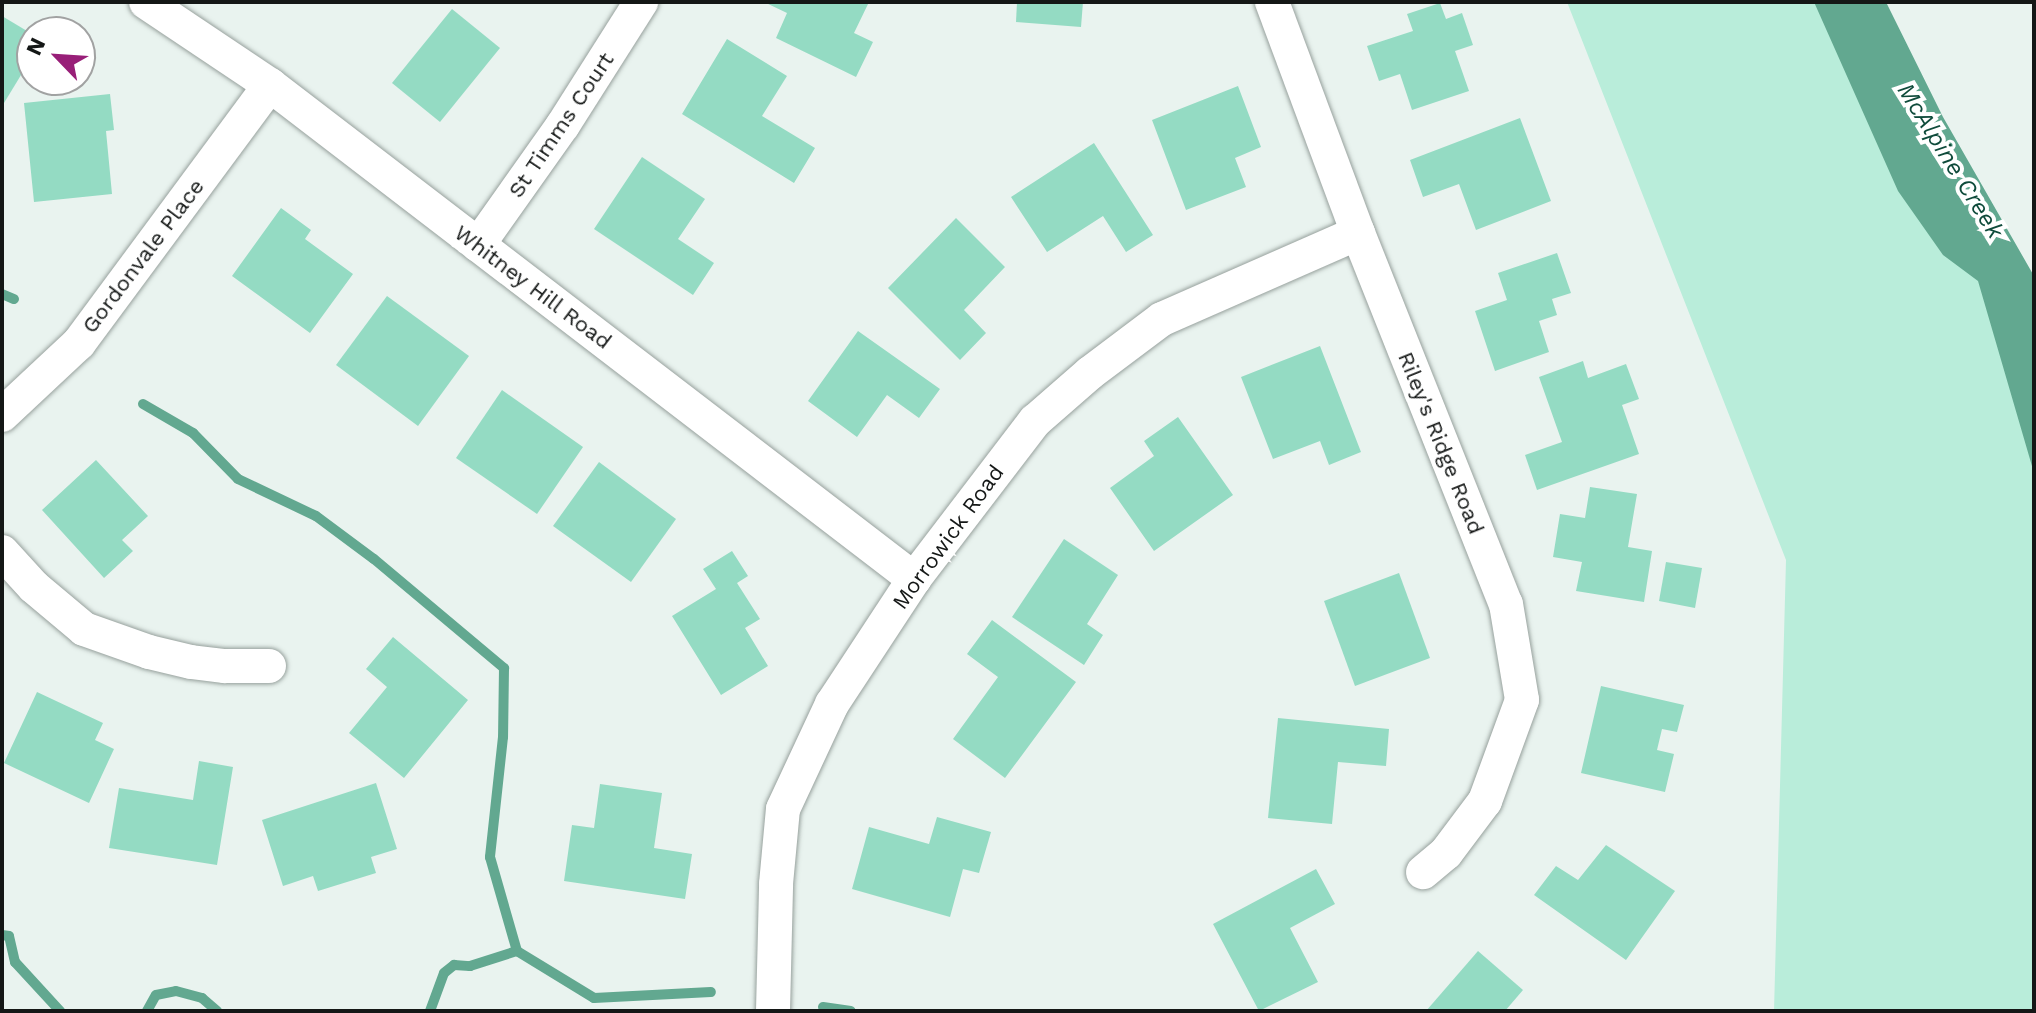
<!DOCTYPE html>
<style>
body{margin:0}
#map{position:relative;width:2036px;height:1013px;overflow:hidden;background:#e9f3ef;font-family:"Work Sans",sans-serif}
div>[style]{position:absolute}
.green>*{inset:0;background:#b9edda}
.water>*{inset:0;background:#62a890}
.stream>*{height:10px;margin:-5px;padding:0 5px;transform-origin:5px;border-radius:5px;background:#62a890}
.building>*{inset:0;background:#94dbc3}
.roads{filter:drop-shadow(0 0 2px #97a19d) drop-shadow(0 0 2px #97a19d)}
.street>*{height:34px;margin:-17px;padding:0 17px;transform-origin:17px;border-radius:17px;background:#fff}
span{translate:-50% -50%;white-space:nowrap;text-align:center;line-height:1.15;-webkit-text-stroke:8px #fff;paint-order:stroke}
.street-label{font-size:22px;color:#141716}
.water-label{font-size:24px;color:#0f4b3b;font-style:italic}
.frame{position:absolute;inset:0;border:4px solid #141716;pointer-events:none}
.north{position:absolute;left:16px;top:16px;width:80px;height:80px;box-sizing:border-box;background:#fff;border:2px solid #a1a2a2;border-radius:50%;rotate:295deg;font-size:22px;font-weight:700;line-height:32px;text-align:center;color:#141716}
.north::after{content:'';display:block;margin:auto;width:28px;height:36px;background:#981f78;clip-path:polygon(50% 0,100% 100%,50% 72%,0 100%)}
</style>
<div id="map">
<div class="green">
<div style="clip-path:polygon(1567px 2px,1845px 2px,2034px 286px,2034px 1011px,1774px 1011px,1786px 560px)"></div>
</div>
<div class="water">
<div style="clip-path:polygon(1814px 2px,1886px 2px,1943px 117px,2034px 276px,2034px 473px,1978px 281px,1943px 255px,1898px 191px)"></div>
</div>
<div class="stream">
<div style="left:2px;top:294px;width:13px;rotate:23deg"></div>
<div style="left:143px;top:404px;width:58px;rotate:30.1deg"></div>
<div style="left:193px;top:433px;width:64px;rotate:45.6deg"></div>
<div style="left:238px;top:479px;width:86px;rotate:25.4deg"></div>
<div style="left:316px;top:516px;width:72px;rotate:36.6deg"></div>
<div style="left:374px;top:559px;width:170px;rotate:40deg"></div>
<div style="left:504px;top:668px;width:69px;rotate:90.8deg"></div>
<div style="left:503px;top:737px;width:121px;rotate:96.2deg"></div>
<div style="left:490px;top:857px;width:98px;rotate:74deg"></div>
<div style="left:517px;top:951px;width:90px;rotate:31.4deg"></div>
<div style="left:594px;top:998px;width:117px;rotate:-2.9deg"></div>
<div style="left:2px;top:935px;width:7px;rotate:8deg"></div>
<div style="left:9px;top:936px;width:27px;rotate:77deg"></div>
<div style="left:15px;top:962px;width:67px;rotate:47.4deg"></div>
<div style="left:823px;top:1007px;width:28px;rotate:8deg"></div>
<div style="left:147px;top:1011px;width:18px;rotate:-61deg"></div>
<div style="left:156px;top:995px;width:20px;rotate:-11deg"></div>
<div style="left:176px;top:991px;width:27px;rotate:15deg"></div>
<div style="left:202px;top:998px;width:20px;rotate:41deg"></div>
<div style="left:430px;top:1011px;width:40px;rotate:-69.8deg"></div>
<div style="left:444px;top:973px;width:13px;rotate:-39deg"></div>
<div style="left:454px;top:965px;width:16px;rotate:4deg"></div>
<div style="left:470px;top:966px;width:49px;rotate:-17.7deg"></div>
</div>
<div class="building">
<div style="clip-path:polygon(764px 2px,869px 2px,854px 33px,873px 42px,856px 77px,776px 38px,787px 13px)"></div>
<div style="clip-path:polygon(1017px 2px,1083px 2px,1081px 27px,1016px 22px)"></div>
<div style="clip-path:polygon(1440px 3px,1446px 19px,1462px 13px,1473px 45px,1455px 51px,1469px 91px,1412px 110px,1400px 74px,1379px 81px,1367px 46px,1413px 31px,1407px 14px)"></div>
<div style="clip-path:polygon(452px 9px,500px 48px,440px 122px,392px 83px)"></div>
<div style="clip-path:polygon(2px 16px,32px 34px,32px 57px,4px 103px)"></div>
<div style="clip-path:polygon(727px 39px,787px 76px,762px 116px,815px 148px,794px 183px,682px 114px)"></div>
<div style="clip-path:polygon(1238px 86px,1261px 147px,1235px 158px,1246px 187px,1186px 210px,1152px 120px)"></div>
<div style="clip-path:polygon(110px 94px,114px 130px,106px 131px,112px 194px,34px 202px,24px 103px)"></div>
<div style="clip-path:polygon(1520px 118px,1551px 201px,1476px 230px,1459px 184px,1423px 197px,1410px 160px)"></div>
<div style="clip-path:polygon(1094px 143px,1153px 235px,1126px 252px,1103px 216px,1047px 252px,1011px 197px)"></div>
<div style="clip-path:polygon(642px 157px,705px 199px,678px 239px,714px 263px,693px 295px,594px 229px)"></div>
<div style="clip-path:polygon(281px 208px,311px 230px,305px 239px,353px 274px,310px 333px,232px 276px)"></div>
<div style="clip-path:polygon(956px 218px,1005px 267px,964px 310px,986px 333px,960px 360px,888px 288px)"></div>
<div style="clip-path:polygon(1557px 253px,1571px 293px,1552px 299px,1557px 315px,1539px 321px,1549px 352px,1495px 371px,1475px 311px,1507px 300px,1498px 273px)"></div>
<div style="clip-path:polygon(387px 296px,469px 356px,418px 426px,336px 365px)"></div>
<div style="clip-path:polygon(858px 331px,940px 389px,919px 418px,887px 395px,857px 437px,808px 401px)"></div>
<div style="clip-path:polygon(1320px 346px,1361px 452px,1329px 465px,1320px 441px,1273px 459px,1241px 377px)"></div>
<div style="clip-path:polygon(1583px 361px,1588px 378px,1626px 364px,1639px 399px,1622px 405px,1639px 454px,1537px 490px,1525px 455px,1562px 442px,1539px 377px)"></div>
<div style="clip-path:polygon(502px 390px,583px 447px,537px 514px,456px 458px)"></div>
<div style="clip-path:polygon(1178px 417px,1233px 495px,1154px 551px,1110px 488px,1154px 456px,1144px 441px)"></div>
<div style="clip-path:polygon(96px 460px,148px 516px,122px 540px,133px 551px,104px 578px,42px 510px)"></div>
<div style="clip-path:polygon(599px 462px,676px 519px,631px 582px,553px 526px)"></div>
<div style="clip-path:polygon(1590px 487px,1637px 494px,1628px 547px,1652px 551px,1644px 602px,1576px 591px,1582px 562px,1553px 557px,1560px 514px,1585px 518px)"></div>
<div style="clip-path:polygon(1064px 539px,1118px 575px,1087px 624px,1103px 635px,1084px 665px,1012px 617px)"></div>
<div style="clip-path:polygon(732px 551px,748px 576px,737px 583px,760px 619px,745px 628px,768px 666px,721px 695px,672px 616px,716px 589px,703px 569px)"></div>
<div style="clip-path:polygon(1666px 562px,1702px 568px,1695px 608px,1659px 601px)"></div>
<div style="clip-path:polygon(1399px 573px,1430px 658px,1355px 686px,1324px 601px)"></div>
<div style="clip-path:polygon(992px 620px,1076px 682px,1005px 778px,953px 739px,998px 677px,967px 654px)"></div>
<div style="clip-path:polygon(393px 637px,468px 700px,404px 778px,349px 733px,387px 687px,366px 669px)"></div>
<div style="clip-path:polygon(1601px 686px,1684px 705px,1677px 732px,1662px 729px,1657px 750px,1674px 754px,1665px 792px,1581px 773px)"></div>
<div style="clip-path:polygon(37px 692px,103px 723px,95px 740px,114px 749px,89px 803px,4px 763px)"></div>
<div style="clip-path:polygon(1278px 718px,1389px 729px,1386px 766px,1338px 762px,1332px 824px,1268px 818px)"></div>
<div style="clip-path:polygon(199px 761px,233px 767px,217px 865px,109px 848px,119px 788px,193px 800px)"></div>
<div style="clip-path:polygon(376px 783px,397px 849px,371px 857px,376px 873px,318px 891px,313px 876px,283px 886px,262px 820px)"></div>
<div style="clip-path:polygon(600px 784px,662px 793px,654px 848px,692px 854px,685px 899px,564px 881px,572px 825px,594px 828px)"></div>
<div style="clip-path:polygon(937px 817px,991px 832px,979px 873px,963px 869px,950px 917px,852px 889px,869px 827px,929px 844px)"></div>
<div style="clip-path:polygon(1606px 845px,1675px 891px,1626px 960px,1534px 895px,1556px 866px,1578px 880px)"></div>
<div style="clip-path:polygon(1316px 869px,1335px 904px,1290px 928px,1318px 982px,1259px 1011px,1213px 924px)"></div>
<div style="clip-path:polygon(1478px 951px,1523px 990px,1505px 1011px,1426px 1011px)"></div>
</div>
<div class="roads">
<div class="street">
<div style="left:146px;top:2px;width:149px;rotate:33.8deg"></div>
<div style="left:270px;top:85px;width:812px;rotate:37.49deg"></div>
<div style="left:1272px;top:2px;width:246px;rotate:69.6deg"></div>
<div style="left:1358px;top:233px;width:399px;rotate:68.3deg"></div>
<div style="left:1506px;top:604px;width:97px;rotate:80.5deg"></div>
<div style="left:1522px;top:700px;width:108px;rotate:110.1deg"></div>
<div style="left:1485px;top:801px;width:65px;rotate:126.9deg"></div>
<div style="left:1446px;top:853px;width:30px;rotate:140deg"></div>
<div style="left:478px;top:245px;width:147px;rotate:-54.7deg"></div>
<div style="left:563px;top:125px;width:146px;rotate:-57.6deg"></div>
<div style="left:2px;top:415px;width:105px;rotate:-43.1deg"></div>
<div style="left:79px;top:343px;width:321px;rotate:-53.5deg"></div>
<div style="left:2px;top:552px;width:47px;rotate:47.6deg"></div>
<div style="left:34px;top:587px;width:65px;rotate:40deg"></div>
<div style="left:84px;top:629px;width:69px;rotate:19.5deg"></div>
<div style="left:149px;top:652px;width:43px;rotate:13.4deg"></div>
<div style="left:191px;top:662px;width:34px;rotate:7deg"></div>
<div style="left:225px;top:666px;width:44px"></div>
<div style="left:773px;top:1011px;width:127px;rotate:-88.6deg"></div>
<div style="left:776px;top:884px;width:75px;rotate:-84.7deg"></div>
<div style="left:783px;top:809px;width:116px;rotate:-65deg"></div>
<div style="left:832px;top:704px;width:149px;rotate:-56.7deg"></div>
<div style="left:914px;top:579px;width:199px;rotate:-52.6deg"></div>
<div style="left:1035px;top:421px;width:73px;rotate:-41.1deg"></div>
<div style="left:1090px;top:373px;width:90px;rotate:-36.9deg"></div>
<div style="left:1162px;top:319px;width:214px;rotate:-23.7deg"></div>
</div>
</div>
<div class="street-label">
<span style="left:561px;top:125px;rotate:-56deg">St Timms Court</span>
<span style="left:143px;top:256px;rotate:-53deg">Gordonvale Place</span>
<span style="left:533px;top:287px;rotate:37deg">Whitney Hill Road</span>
<span style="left:1441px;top:443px;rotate:68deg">Riley's Ridge Road</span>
<span style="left:948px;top:537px;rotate:-54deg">Morrowick Road</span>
</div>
<div class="water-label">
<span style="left:1950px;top:161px;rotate:58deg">McAlpine Creek</span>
</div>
<div class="frame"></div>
<div class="north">N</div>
</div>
